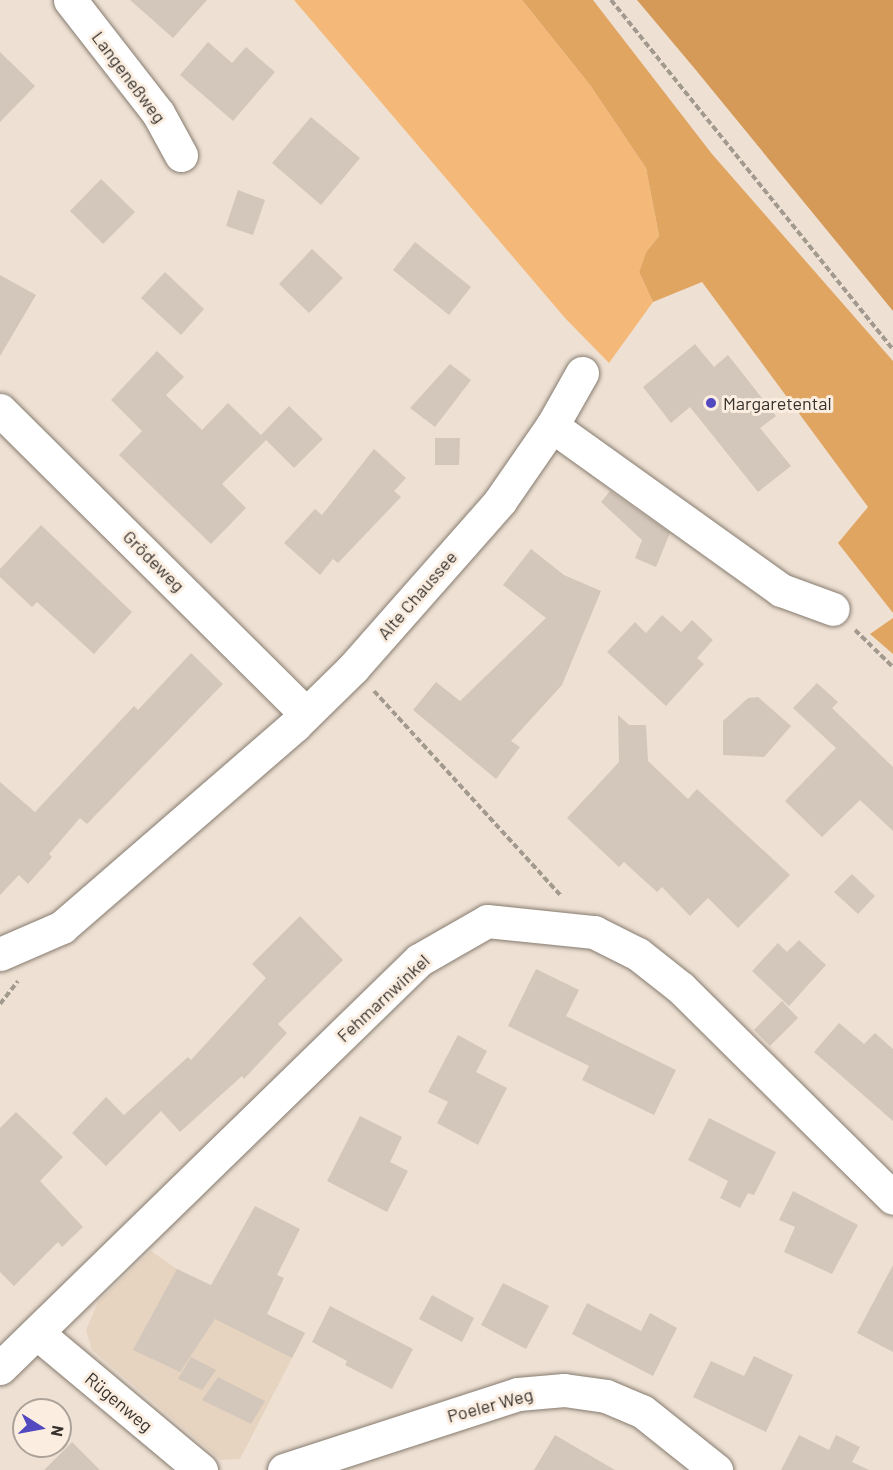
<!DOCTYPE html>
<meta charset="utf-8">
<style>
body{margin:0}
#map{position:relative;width:893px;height:1470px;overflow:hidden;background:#eee1d4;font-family:Barlow,sans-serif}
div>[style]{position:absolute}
.built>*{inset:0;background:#e6d4c1}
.green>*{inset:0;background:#f4b979}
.forest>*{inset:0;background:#e1a562}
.water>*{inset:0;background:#d69a58}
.building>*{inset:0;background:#d3c6ba}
.path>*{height:4px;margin-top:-2px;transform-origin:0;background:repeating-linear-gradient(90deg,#a2998f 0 6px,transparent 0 9px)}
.roads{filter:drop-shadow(0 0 2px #867b6f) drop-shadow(0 0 2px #867b6f)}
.street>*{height:33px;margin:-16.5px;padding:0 16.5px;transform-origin:16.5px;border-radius:16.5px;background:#fff}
.dots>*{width:16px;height:16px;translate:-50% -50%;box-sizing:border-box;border:3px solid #fbeee1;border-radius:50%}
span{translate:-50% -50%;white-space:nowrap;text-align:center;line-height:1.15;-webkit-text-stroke:6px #fbeee1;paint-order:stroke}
.street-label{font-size:18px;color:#36312c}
.poi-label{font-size:18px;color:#36312c}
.left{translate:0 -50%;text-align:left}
.north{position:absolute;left:12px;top:1398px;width:60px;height:60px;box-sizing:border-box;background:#fbeee1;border:2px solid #aca299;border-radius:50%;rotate:101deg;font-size:16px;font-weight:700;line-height:24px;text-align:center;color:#36312c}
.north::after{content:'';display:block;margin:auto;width:21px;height:27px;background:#5248bf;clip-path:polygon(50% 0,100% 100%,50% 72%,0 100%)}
</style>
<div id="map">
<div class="built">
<div style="clip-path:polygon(151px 1251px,177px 1269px,305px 1333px,240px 1459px,221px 1460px,92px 1350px,86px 1330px,98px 1302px)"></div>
</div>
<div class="green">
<div style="clip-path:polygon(294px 0,522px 0,590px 85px,646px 168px,659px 236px,646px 252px,639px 272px,653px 302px,609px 363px,565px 318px)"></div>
</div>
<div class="forest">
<div style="clip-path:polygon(522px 0,593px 0,712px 154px,893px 361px,893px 613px,838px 543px,868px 507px,702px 282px,653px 302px,639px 272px,646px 252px,659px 236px,646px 168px,590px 85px)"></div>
<div style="clip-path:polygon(893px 618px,893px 654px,870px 634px)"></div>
</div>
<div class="water">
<div style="clip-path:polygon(637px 0,893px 0,893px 311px,695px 69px)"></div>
</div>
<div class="building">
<div style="clip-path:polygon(130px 0,207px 0,173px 38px)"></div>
<div style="clip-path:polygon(208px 42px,232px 63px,246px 47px,275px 72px,233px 121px,180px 75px)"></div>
<div style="clip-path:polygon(0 52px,35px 86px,0 122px)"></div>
<div style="clip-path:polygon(311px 117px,360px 158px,321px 205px,272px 163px)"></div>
<div style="clip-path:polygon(101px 179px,135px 212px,103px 244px,70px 211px)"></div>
<div style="clip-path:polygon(238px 190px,265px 200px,253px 235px,226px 226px)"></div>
<div style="clip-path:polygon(415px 242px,471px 287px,449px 315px,393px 270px)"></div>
<div style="clip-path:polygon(312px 249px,343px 278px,309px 313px,279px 284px)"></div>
<div style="clip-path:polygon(165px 272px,204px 309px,181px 335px,141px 298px)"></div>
<div style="clip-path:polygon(0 275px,36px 295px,0 356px)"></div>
<div style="clip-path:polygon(695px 344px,714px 367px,728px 355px,776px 416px,760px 428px,791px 466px,758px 492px,690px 407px,671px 423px,643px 387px)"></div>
<div style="clip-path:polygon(157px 351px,184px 377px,166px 395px,202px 430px,228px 403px,261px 435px,289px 406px,323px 439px,294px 468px,266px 440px,222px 484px,246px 508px,211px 544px,119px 455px,142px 431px,111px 400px)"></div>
<div style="clip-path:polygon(450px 364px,471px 380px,435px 427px,410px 408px)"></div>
<div style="clip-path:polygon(435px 438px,460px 438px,459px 465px,435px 465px)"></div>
<div style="clip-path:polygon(374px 449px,406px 478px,394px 491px,401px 497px,338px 563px,333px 559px,320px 575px,284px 543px,315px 509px,322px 515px)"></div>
<div style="clip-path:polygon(610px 491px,670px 533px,656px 567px,635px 558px,642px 540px,601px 502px)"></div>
<div style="clip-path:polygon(41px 525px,132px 612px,94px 654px,37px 602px,32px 607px,0 577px,0 569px)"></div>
<div style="clip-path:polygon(531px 549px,564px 575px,601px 591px,562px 685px,511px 741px,520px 747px,496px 779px,413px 710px,436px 682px,460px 701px,546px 618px,503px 585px)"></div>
<div style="clip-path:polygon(662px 615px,681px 632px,692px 620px,713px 640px,697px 658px,704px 664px,666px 706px,607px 652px,635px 622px,646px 633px)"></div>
<div style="clip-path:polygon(191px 653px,223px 684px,87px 824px,80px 818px,49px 854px,52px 857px,28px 884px,19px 875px,0 895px,0 782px,35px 812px,134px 706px,138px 710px)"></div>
<div style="clip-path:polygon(817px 683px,838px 702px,832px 708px,893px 767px,893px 831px,860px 800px,822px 837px,785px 801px,836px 748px,793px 708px)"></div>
<div style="clip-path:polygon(758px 697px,791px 726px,764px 757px,723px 755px,723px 721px,748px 698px)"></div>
<div style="clip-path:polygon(618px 715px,629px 725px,646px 725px,648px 761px,688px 799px,697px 789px,790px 875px,738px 928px,708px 898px,690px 916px,662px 887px,657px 892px,624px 862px,619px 867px,567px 818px,619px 762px)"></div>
<div style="clip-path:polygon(852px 874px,875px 896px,858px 914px,834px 892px)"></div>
<div style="clip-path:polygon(300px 916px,343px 960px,278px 1024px,287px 1033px,244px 1079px,242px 1076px,180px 1132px,161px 1111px,106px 1166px,72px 1133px,106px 1097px,124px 1115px,188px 1057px,191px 1060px,266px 978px,252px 964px)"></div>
<div style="clip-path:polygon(799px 940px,826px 965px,789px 1006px,752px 971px,778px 943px,787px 952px)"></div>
<div style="clip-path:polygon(536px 969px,579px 990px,566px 1016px,676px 1070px,654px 1115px,582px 1080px,589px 1066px,508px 1026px)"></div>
<div style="clip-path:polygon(782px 1001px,798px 1018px,770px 1046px,754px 1030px)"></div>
<div style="clip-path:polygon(839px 1023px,864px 1044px,875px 1033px,893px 1049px,893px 1121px,814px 1052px)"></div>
<div style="clip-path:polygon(458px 1035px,487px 1051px,476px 1072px,507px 1088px,478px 1145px,437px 1123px,448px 1102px,428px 1092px)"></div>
<div style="clip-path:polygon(16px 1112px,63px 1157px,40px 1181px,83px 1227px,62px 1247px,58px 1242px,14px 1286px,0 1272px,0 1128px)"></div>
<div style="clip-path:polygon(360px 1116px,402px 1137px,390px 1162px,408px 1171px,387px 1212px,327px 1181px)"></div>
<div style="clip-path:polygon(709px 1118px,776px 1152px,754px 1195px,748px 1193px,740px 1208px,720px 1198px,728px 1181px,688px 1160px)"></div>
<div style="clip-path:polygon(793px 1191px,858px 1225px,832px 1274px,784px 1252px,795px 1227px,779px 1220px)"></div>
<div style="clip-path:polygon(255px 1206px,300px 1229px,277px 1275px,284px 1278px,267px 1314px,305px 1333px,292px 1358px,215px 1319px,180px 1372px,133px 1350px,177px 1269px,211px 1285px)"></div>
<div style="clip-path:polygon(893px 1265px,893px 1352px,857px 1333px)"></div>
<div style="clip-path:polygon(503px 1283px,549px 1306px,526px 1349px,481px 1325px)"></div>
<div style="clip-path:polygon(432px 1295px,474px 1318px,462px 1342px,419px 1319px)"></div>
<div style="clip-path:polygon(587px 1303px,641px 1331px,650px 1313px,677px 1328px,653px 1376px,572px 1334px)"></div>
<div style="clip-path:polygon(330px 1306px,413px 1349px,392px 1389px,345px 1365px,347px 1361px,312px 1342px)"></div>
<div style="clip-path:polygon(754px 1356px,793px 1375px,766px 1432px,693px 1397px,711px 1361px,744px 1376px)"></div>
<div style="clip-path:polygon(191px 1357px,216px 1370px,202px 1390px,178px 1379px)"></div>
<div style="clip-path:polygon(218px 1377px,265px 1401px,251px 1424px,202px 1400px)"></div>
<div style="clip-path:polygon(555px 1435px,615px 1470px,534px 1470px)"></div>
<div style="clip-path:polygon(799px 1435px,829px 1450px,836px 1435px,860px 1447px,852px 1462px,869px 1470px,781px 1470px)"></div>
<div style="clip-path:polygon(72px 1442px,100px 1470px,44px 1470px)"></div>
</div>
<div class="path">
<div style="left:611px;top:0;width:449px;rotate:51.1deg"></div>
<div style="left:855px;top:630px;width:53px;rotate:44.2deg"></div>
<div style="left:374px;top:691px;width:277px;rotate:47.6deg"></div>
<div style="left:0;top:1004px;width:29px;rotate:-52deg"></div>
</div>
<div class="roads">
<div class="street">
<div style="left:70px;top:0;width:143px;rotate:52.1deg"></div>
<div style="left:158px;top:113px;width:48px;rotate:61.3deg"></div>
<div style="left:0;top:410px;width:431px;rotate:44.8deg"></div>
<div style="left:552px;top:426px;width:282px;rotate:35.6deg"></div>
<div style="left:781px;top:590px;width:55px;rotate:20.1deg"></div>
<div style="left:0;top:954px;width:68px;rotate:-23.5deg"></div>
<div style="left:62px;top:927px;width:308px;rotate:-40.9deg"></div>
<div style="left:295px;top:725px;width:81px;rotate:-44.5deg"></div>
<div style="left:353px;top:668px;width:222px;rotate:-48.6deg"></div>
<div style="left:500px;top:501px;width:91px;rotate:-55.3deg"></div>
<div style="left:552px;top:426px;width:61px;rotate:-60.5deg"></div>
<div style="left:37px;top:1333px;width:214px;rotate:39.9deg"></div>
<div style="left:0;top:1368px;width:585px;rotate:-44.24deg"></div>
<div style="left:419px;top:960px;width:78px;rotate:-29.8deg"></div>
<div style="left:487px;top:921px;width:108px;rotate:5.9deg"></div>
<div style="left:594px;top:932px;width:49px;rotate:26.6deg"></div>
<div style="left:638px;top:954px;width:55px;rotate:38.3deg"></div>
<div style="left:681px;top:988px;width:298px;rotate:44.7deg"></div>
<div style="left:284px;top:1470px;width:246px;rotate:-18deg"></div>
<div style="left:518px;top:1394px;width:46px;rotate:-5deg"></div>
<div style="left:564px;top:1390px;width:42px;rotate:8.1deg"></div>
<div style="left:606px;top:1396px;width:39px;rotate:23deg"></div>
<div style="left:642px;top:1411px;width:95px;rotate:38.6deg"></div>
</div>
</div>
<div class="dots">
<div style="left:711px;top:403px;background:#5248bf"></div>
</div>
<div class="street-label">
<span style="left:129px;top:77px;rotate:53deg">Langeneßweg</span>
<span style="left:154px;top:561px;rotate:45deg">Grödeweg</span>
<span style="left:417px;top:595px;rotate:-49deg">Alte Chaussee</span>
<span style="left:383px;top:998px;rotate:-43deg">Fehmarnwinkel</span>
<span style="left:119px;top:1402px;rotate:40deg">Rügenweg</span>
<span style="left:490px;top:1405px;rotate:-15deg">Poeler Weg</span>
</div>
<div class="poi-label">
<span class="left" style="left:723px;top:403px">Margaretental</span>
</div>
<div class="north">N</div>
</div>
